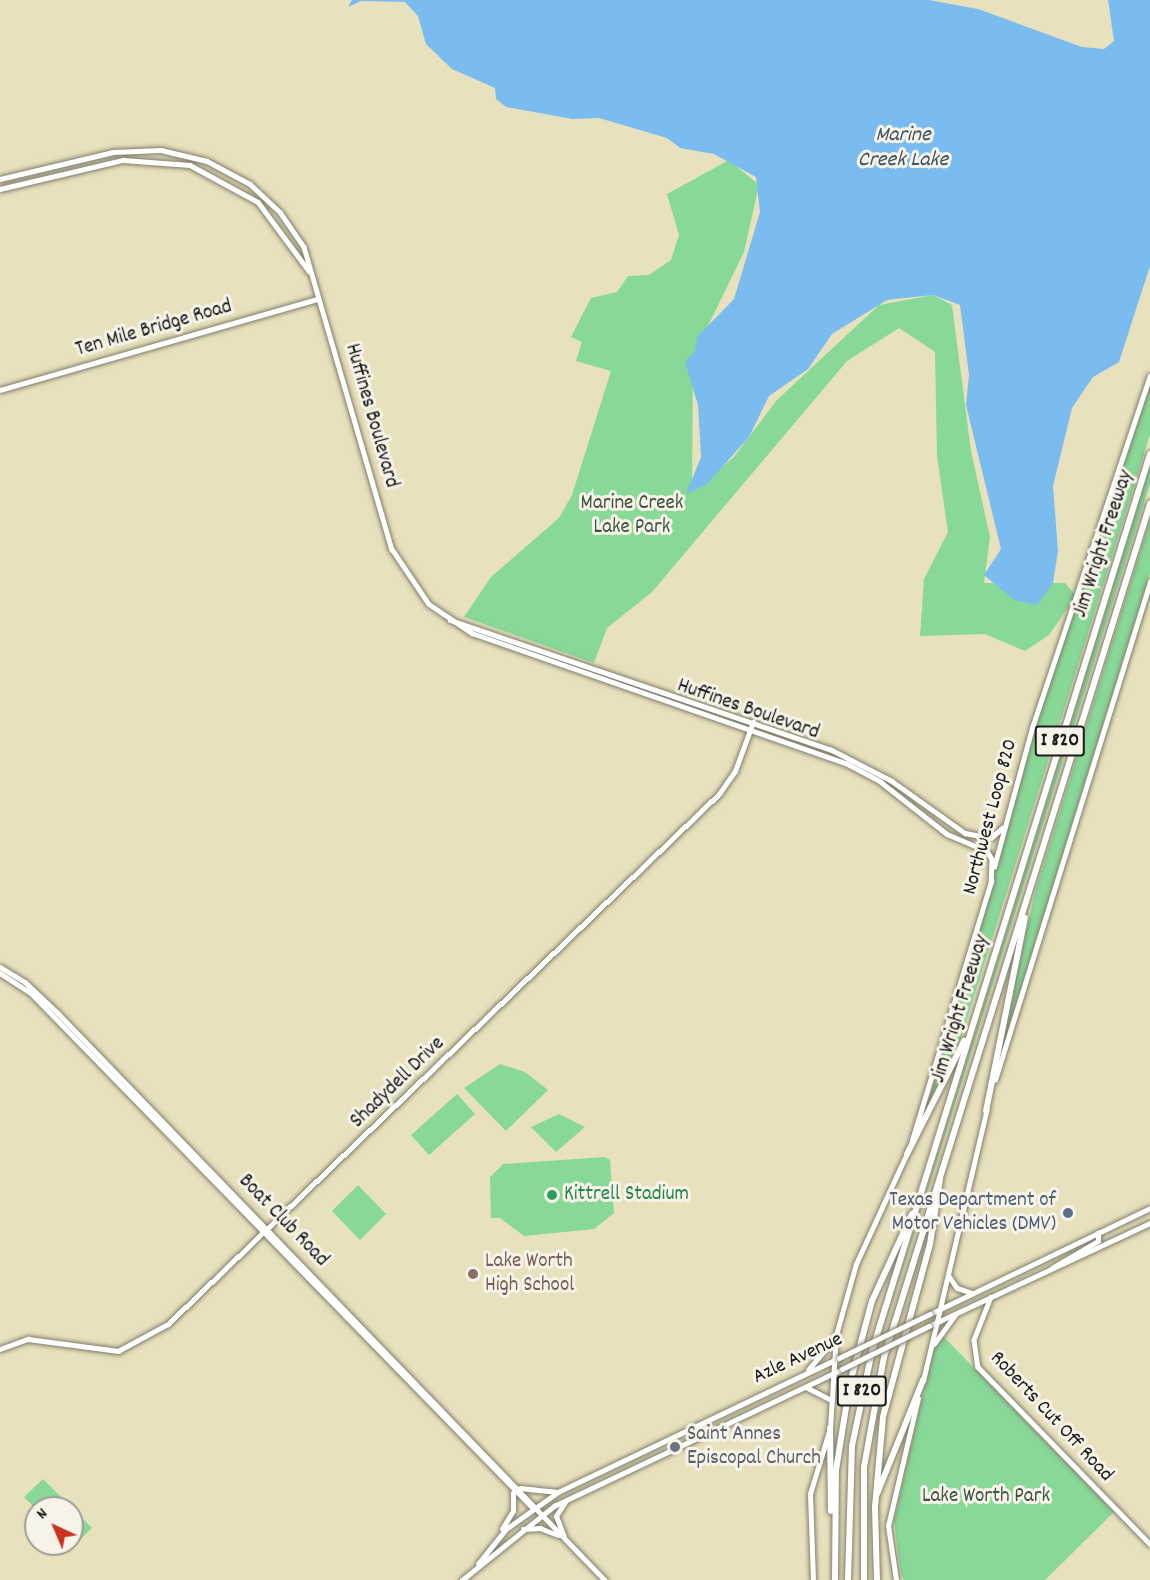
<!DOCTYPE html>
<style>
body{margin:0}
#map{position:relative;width:1150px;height:1580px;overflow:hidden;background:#e7e1bd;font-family:Dekko,sans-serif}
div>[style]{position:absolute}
.green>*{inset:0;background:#88d898}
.water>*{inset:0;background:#7bbcf0}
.roads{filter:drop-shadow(0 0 2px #827e6c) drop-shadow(0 0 2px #827e6c)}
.tertiary>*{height:4.5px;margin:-2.25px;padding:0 2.25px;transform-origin:2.25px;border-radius:2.25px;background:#fff}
.secondary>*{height:4.5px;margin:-2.25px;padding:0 2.25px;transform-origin:2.25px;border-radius:2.25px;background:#fff}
.motorway>*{height:6px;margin:-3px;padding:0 3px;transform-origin:3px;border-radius:3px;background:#fff}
.bridges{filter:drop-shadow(0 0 2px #827e6c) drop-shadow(0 0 2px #827e6c)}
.secondary-bridge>*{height:4.5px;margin:-2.25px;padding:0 2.25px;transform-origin:2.25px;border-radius:2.25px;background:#fff}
.dots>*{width:16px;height:16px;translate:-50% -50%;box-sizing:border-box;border:3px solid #f7f3e8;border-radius:50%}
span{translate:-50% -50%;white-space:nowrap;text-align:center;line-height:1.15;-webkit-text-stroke:6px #f7f3e8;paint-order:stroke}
.shield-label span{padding:2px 4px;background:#f7f3e8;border:2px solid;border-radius:4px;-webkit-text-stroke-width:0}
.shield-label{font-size:20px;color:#1c1c1c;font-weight:700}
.street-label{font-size:21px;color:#1c1c1c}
.park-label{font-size:21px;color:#3c5441}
.leisure-label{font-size:21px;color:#27864d}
.left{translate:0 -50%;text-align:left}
.service-label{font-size:21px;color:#4e5e75}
.right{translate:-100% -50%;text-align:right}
.education-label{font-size:21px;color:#785e54}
.worship-label{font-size:21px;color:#5b616d}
.water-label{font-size:22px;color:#3d5466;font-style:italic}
.north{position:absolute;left:24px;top:1496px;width:60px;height:60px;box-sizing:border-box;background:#f7f3e8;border:2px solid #9f9d96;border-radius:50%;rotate:316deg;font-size:16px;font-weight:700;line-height:24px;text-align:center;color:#1c1c1c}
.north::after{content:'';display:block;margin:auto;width:21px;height:27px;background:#c8321e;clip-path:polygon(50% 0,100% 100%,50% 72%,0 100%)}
</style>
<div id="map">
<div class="green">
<div style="clip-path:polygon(729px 160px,759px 185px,744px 252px,693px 357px,692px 490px,733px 458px,777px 400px,879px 305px,933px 295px,952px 305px,971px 451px,990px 537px,984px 583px,1065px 583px,1076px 596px,1049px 635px,1025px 651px,985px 634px,920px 636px,924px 579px,948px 532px,937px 456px,935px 352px,899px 328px,847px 361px,652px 592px,607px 628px,594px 663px,464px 617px,491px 577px,559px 518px,572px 495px,611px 371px,576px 361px,582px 342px,571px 337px,591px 298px,617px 292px,628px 276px,649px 275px,671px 260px,679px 235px,667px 194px)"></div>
<div style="clip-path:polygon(1150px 387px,1150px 434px,1130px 499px,961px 1038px,926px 1110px,1033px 733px)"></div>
<div style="clip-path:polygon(1150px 466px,1150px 484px,882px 1335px,943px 1137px)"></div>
<div style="clip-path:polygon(1150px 520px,1150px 573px,996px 1068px,1035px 892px)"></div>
<div style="clip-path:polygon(500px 1064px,525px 1072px,548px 1090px,506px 1131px,464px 1088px)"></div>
<div style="clip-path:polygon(457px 1094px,475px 1114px,429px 1155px,411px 1135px)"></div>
<div style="clip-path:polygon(559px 1114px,585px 1127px,556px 1152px,531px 1127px)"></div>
<div style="clip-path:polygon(605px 1157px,610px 1160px,614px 1213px,594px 1229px,524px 1236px,500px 1218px,491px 1218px,490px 1177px,503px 1164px)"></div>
<div style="clip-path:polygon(358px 1185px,386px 1214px,360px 1240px,332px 1211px)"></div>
<div style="clip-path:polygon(944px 1337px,1114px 1512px,1045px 1580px,904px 1580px,901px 1575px,894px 1521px,933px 1350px)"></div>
<div style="clip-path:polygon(43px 1479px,92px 1528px,72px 1547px,72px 1508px,36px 1509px,24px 1497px)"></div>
</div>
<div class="water">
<div style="clip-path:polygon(352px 0,929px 0,978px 9px,1082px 47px,1104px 49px,1114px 41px,1108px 0,1150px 0,1150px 266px,1119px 362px,1093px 377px,1072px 408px,1053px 486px,1058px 551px,1053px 583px,1037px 605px,1014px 600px,984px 575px,1001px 549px,966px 405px,969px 375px,960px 305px,933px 295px,887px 300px,832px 334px,808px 369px,769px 396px,749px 437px,706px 485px,686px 494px,701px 457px,698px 405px,685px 362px,695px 351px,697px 337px,734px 299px,760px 212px,756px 177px,714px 154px,680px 148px,667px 138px,599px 118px,572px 119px,506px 107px,496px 99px,495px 88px,452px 69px,426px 44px,418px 16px,405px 2px,361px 1px,348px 7px)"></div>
</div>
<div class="roads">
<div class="tertiary">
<div style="left:0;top:390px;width:331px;rotate:-16deg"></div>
<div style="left:991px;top:1297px;width:46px;rotate:111.6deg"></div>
<div style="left:974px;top:1340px;width:27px;rotate:82deg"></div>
<div style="left:978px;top:1367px;width:247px;rotate:45.8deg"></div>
<div style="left:0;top:1349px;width:30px;rotate:-20deg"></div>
<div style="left:28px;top:1339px;width:91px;rotate:7.6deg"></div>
<div style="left:118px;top:1351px;width:57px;rotate:-28.4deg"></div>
<div style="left:168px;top:1324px;width:765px;rotate:-43.89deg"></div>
<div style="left:719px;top:794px;width:28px;rotate:-55deg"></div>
<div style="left:735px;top:771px;width:52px;rotate:-69.8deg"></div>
</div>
<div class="secondary">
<div style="left:0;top:179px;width:116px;rotate:-13.4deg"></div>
<div style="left:113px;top:152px;width:48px;rotate:-2.4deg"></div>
<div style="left:161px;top:150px;width:47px;rotate:13.4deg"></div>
<div style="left:207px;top:161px;width:49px;rotate:28.1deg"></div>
<div style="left:250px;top:184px;width:41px;rotate:43deg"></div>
<div style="left:280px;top:212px;width:42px;rotate:55.6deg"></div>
<div style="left:304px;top:247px;width:315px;rotate:73.8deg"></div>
<div style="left:392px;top:549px;width:66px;rotate:56.1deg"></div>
<div style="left:429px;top:604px;width:52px;rotate:34deg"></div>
<div style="left:472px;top:633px;width:396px;rotate:19.2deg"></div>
<div style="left:846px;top:763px;width:40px;rotate:28deg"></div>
<div style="left:881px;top:782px;width:84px;rotate:38.2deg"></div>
<div style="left:947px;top:834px;width:43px;rotate:23deg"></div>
<div style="left:987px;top:851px;width:9px;rotate:58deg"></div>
<div style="left:992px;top:859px;width:24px;rotate:92deg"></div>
<div style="left:0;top:189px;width:126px;rotate:-13.3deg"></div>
<div style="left:123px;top:160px;width:67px;rotate:4.3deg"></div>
<div style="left:190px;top:165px;width:77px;rotate:28.6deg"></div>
<div style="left:258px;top:202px;width:86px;rotate:53.5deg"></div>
<div style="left:450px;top:620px;width:401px;rotate:18.8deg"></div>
<div style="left:830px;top:749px;width:70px;rotate:27.3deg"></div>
<div style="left:892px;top:781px;width:90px;rotate:35.5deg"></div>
<div style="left:965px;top:833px;width:26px;rotate:11deg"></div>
<div style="left:991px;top:838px;width:15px;rotate:-42deg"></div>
<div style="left:994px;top:867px;width:144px;rotate:-74.7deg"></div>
<div style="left:1032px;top:728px;width:371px;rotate:-71.5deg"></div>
<div style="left:0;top:967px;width:29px;rotate:31deg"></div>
<div style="left:25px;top:982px;width:45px;rotate:43.2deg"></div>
<div style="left:58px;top:1013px;width:788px;rotate:46.03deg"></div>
<div style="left:0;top:973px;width:38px;rotate:33deg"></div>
<div style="left:32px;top:994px;width:718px;rotate:45.73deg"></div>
<div style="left:995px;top:1080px;width:522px;rotate:-72.71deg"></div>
<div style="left:912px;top:1140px;width:271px;rotate:-73deg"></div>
<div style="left:1052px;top:1268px;width:53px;rotate:-30.4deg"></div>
<div style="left:1098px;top:1241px;width:8px;rotate:-90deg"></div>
<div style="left:949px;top:1276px;width:14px;rotate:56deg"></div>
<div style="left:957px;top:1288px;width:16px;rotate:18deg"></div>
<div style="left:930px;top:1314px;width:244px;rotate:-25.7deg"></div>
<div style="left:929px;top:1326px;width:244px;rotate:-25deg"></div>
<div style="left:934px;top:1344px;width:36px;rotate:-54deg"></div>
<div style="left:808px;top:1370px;width:42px;rotate:-49.8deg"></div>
<div style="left:923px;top:1381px;width:279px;rotate:-76.8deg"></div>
<div style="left:806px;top:1387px;width:28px;rotate:27deg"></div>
<div style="left:520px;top:1488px;width:36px;rotate:6deg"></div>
<div style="left:502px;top:1529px;width:21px;rotate:-59deg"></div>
<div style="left:513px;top:1511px;width:18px;rotate:-90deg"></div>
<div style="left:523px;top:1529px;width:17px;rotate:-3deg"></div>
<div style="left:540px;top:1528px;width:19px;rotate:21deg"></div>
<div style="left:564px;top:1537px;width:22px;rotate:-111deg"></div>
<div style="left:556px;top:1516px;width:17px;rotate:-57deg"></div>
<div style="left:478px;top:1564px;width:45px;rotate:-51.3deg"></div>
<div style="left:506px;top:1529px;width:64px;rotate:-35.4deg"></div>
<div style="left:558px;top:1492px;width:311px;rotate:-25.5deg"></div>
<div style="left:462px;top:1580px;width:118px;rotate:-38.8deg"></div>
<div style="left:554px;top:1506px;width:319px;rotate:-25.4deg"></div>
<div style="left:813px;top:1580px;width:86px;rotate:-92deg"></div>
<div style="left:810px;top:1494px;width:69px;rotate:-73.1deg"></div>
<div style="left:830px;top:1428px;width:93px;rotate:-86.3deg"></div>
<div style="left:836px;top:1335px;width:74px;rotate:-74.3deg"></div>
<div style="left:856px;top:1264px;width:124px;rotate:-65.3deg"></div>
<div style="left:896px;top:1580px;width:55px;rotate:-98.4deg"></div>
<div style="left:888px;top:1526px;width:131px;rotate:-76.8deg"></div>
</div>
<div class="motorway">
<div style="left:986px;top:1111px;width:197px;rotate:-78.6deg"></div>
<div style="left:907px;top:1154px;width:127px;rotate:-63.2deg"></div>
<div style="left:830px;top:1428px;width:83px;rotate:89.3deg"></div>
<div style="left:877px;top:1494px;width:123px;rotate:-68deg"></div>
<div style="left:835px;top:1580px;width:110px;rotate:-89.5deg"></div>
<div style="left:836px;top:1470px;width:88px;rotate:-80.9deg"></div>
<div style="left:850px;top:1383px;width:85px;rotate:-75deg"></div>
<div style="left:872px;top:1301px;width:96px;rotate:-65.3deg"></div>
<div style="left:848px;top:1580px;width:134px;rotate:-88.3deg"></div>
<div style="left:852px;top:1446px;width:97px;rotate:-78.1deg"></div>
<div style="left:872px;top:1351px;width:939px;rotate:-72.78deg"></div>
<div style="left:864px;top:1580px;width:113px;rotate:-90deg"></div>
<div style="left:864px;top:1467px;width:112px;rotate:-79.7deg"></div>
<div style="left:884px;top:1357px;width:894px;rotate:-72.68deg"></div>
<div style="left:877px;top:1580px;width:73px;rotate:-91.6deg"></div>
<div style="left:875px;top:1507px;width:90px;rotate:-84.9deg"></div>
<div style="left:883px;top:1417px;width:179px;rotate:-74.8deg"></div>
<div style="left:930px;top:1244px;width:66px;rotate:-81.3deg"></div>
</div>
</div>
<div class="bridges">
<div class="secondary-bridge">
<div style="left:839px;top:1358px;width:101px;rotate:-25.8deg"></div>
<div style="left:842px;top:1369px;width:97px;rotate:-26.3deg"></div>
</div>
</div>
<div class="dots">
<div style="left:552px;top:1195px;background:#2e9e5b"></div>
<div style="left:1068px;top:1213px;background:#5c6f8a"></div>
<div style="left:473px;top:1274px;background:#8d6e63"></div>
<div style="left:675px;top:1447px;background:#6b7280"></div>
</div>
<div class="shield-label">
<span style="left:1060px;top:741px">I 820</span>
<span style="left:862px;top:1391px">I 820</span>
</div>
<div class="street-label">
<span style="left:154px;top:329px;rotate:-16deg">Ten Mile Bridge Road</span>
<span style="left:371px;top:416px;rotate:74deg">Huffines Boulevard</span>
<span style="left:1104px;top:544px;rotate:-72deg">Jim Wright Freeway</span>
<span style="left:748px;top:710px;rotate:19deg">Huffines Boulevard</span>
<span style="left:991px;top:817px;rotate:-75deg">Northwest Loop 820</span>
<span style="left:961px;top:1009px;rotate:-73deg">Jim Wright Freeway</span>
<span style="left:398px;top:1083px;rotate:-44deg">Shadydell Drive</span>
<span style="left:283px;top:1221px;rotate:46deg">Boat Club Road</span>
<span style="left:798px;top:1359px;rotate:-25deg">Azle Avenue</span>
<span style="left:1051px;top:1417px;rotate:47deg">Roberts Cut Off Road</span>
</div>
<div class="park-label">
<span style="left:632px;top:516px">Marine Creek<br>Lake Park</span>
<span style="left:986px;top:1497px">Lake Worth Park</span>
</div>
<div class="leisure-label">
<span class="left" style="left:564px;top:1195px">Kittrell Stadium</span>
</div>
<div class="service-label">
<span class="right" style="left:1056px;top:1213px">Texas Department of<br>Motor Vehicles (DMV)</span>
</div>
<div class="education-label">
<span class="left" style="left:485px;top:1274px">Lake Worth<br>High School</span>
</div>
<div class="worship-label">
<span class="left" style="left:687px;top:1447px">Saint Annes<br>Episcopal Church</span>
</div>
<div class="water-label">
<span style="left:903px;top:148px">Marine<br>Creek Lake</span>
</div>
<div class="north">N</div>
</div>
